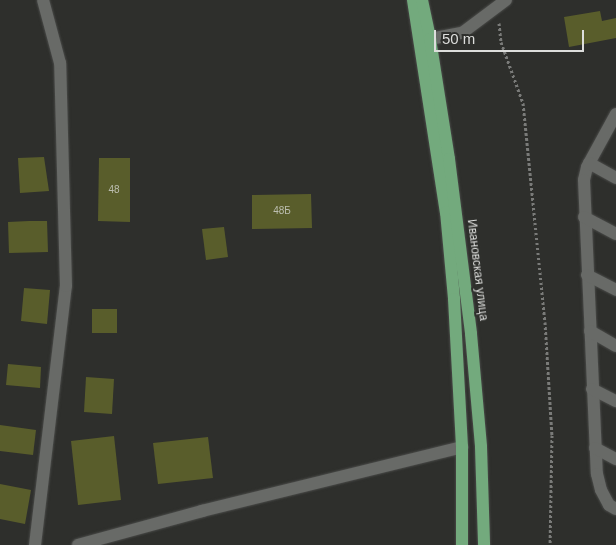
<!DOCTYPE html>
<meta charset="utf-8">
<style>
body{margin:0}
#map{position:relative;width:616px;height:545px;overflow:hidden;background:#2e2f2c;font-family:Helvetica,sans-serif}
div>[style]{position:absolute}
.building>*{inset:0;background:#595d2b}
.path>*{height:3px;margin-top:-1.5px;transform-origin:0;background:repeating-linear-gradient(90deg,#7a7b79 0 2.5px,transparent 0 5px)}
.roads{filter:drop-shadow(0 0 1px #4a4b49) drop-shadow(0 0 1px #4a4b49)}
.lane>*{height:12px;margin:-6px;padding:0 6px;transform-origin:6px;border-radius:6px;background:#686a67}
.street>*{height:12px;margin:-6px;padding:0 6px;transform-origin:6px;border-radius:6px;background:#686a67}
.primary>*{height:12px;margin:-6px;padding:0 6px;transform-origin:6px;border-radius:6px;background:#73aa7d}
span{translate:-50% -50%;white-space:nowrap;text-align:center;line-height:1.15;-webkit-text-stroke:4px #2e2f2c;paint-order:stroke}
.number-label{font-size:10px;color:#bcbeb0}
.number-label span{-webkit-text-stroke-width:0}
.street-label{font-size:12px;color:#dddedc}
.scale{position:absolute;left:434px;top:30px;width:150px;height:22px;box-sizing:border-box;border:2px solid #dddedc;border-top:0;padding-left:6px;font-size:15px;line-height:18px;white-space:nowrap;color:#dddedc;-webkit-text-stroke:4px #2e2f2c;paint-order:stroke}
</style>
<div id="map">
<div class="building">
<div style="clip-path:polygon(600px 11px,602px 21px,616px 18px,616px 38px,569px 47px,564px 17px)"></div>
<div style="clip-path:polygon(44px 157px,49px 191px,20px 193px,18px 158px)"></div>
<div style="clip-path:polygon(99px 158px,130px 158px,130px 222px,98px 221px)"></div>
<div style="clip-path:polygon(311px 194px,312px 228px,252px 229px,252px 195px)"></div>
<div style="clip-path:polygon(29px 221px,47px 221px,48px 252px,9px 253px,8px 222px)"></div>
<div style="clip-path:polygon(224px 227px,228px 257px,206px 260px,202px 229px)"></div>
<div style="clip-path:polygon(24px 288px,50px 290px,47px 324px,21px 321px)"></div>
<div style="clip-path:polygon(92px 309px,117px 309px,117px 333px,92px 333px)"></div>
<div style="clip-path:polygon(8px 364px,41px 367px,40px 388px,6px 385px)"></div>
<div style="clip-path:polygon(86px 377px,114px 379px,112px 414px,84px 412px)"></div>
<div style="clip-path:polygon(0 425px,36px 430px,33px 455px,0 451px)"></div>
<div style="clip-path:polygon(114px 436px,121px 500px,78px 505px,71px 441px)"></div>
<div style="clip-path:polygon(208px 437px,213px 478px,158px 484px,153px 443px)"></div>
<div style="clip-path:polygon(0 484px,31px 490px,25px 524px,0 519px)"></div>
</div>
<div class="path">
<div style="left:499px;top:23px;width:19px;rotate:84deg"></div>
<div style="left:501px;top:42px;width:65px;rotate:70.2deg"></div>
<div style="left:523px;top:103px;width:220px;rotate:84.3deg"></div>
<div style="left:545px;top:322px;width:113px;rotate:86.5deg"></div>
<div style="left:552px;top:435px;width:110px;rotate:91deg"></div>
</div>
<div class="roads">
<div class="lane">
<div style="left:430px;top:39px;width:33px;rotate:-11deg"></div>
<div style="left:462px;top:33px;width:55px;rotate:-36.9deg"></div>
<div style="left:616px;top:114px;width:60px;rotate:118.7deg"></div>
<div style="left:587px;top:167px;width:13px;rotate:103deg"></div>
<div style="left:584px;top:180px;width:294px;rotate:87.5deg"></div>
<div style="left:597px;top:474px;width:16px;rotate:76deg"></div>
<div style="left:601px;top:490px;width:17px;rotate:62deg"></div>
<div style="left:609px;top:505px;width:8px;rotate:30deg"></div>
<div style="left:589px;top:163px;width:31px;rotate:29deg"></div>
<div style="left:584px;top:217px;width:36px;rotate:28deg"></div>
<div style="left:587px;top:275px;width:33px;rotate:27deg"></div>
<div style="left:590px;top:331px;width:30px;rotate:30deg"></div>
<div style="left:592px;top:389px;width:27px;rotate:27deg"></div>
<div style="left:595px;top:448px;width:24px;rotate:28deg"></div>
</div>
<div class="street">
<div style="left:35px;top:545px;width:261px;rotate:-83.2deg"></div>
<div style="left:66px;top:286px;width:223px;rotate:-91.5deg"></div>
<div style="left:60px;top:63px;width:65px;rotate:-105.1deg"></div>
<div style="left:78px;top:545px;width:129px;rotate:-15.3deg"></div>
<div style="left:202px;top:511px;width:268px;rotate:-13.8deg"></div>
</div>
<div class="primary">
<div style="left:413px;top:0;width:215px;rotate:81.2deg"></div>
<div style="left:446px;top:212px;width:87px;rotate:84.7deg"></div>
<div style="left:454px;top:299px;width:148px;rotate:86.9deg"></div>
<div style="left:462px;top:447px;width:98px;rotate:90deg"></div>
<div style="left:422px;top:0;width:40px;rotate:78deg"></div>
<div style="left:430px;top:39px;width:121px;rotate:81deg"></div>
<div style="left:449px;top:159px;width:176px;rotate:82.8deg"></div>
<div style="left:471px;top:334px;width:113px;rotate:84.9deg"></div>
<div style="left:481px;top:447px;width:98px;rotate:88.2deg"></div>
</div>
</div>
<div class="number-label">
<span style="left:114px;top:190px">48</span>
<span style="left:282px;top:211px">48Б</span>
</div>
<div class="street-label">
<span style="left:477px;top:270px;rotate:83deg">Ивановская улица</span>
</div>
<div class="scale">50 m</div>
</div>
